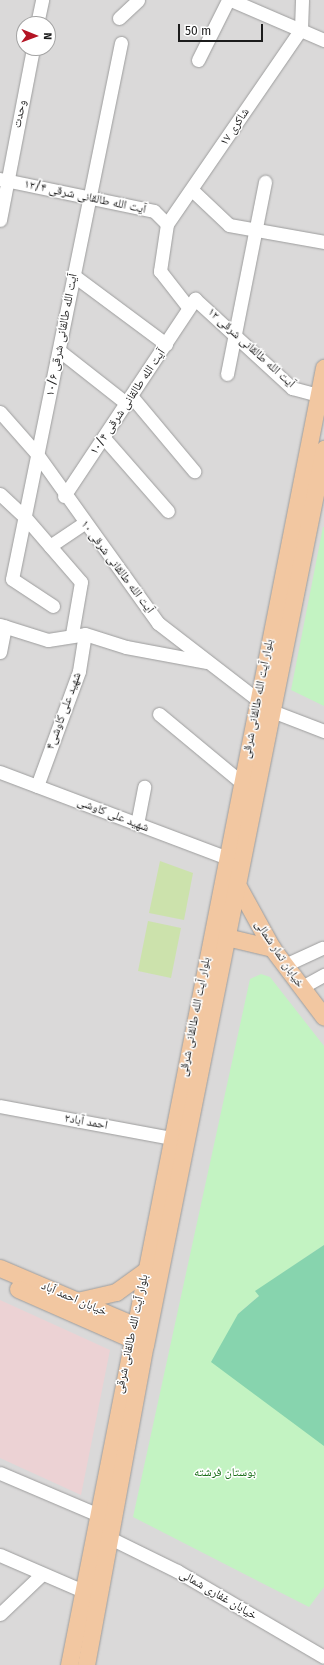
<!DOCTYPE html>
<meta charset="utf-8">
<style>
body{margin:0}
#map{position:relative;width:324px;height:1665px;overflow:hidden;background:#ece8e2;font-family:"Fira Sans","Noto Naskh Arabic",sans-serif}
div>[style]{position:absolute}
.residential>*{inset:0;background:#dad9d9}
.commercial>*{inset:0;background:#ecd2d4}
.grass>*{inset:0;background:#cce2ac}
.park>*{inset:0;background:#c3f3c2}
.pitch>*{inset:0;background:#87d4ae}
.roads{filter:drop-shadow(0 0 1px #9d9d9d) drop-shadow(0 0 1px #9d9d9d)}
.minor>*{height:13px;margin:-6.5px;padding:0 6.5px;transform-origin:6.5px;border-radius:6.5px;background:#fff}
.major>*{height:17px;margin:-8.5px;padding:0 8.5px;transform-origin:8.5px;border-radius:8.5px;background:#f2c7a1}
span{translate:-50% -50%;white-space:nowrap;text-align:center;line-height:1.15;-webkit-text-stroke:3px #fff;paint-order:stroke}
.street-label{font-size:12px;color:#1c1c1c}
.park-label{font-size:12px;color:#176d16}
.north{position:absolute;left:16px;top:16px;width:40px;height:40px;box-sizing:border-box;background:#fff;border:1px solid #a4a4a4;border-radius:50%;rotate:91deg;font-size:11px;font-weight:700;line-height:16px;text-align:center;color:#1c1c1c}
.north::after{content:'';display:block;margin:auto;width:14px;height:18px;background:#b41424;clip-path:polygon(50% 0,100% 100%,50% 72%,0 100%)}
.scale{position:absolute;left:178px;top:24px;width:85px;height:18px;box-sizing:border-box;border:2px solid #1c1c1c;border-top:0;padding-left:5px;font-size:12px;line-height:14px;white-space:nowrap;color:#1c1c1c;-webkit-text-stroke:3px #fff;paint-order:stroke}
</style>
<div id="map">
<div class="residential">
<div style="clip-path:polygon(evenodd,0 0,324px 0,324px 1665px,0 1665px,0 0,24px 24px,48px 24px,48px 48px,24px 48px,24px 24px)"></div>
</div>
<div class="commercial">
<div style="clip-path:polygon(0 1300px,110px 1350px,81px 1495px,0 1458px)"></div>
</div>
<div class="grass">
<div style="clip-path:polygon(160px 861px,193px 873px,184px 920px,149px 913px)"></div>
<div style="clip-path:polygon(148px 921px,181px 928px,171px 978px,138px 971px)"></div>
</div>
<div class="park">
<div style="clip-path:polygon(323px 527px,324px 527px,324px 706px,291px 690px)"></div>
<div style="clip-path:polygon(261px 974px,270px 977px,324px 1046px,324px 1245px,256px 1291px,259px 1296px,238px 1314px,324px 1446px,324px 1587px,309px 1607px,133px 1517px,250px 979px)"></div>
</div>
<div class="pitch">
<div style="clip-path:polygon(324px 1245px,324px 1446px,211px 1362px,238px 1314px,259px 1296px,255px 1291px)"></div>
</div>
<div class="roads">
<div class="minor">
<div style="left:231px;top:0;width:101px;rotate:23.3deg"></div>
<div style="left:119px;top:18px;width:26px;rotate:-43deg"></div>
<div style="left:37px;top:24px;width:25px;rotate:-78deg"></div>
<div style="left:198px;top:60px;width:67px;rotate:-63.4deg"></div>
<div style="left:0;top:179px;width:157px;rotate:11.7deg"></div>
<div style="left:154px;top:211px;width:18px;rotate:45deg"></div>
<div style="left:167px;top:224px;width:48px;rotate:98.5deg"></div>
<div style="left:160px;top:271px;width:46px;rotate:52.1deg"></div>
<div style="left:192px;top:190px;width:51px;rotate:43.4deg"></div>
<div style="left:229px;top:225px;width:97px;rotate:10.1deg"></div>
<div style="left:0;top:220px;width:175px;rotate:-79.1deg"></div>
<div style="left:167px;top:224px;width:237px;rotate:-55.5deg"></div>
<div style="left:301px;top:29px;width:29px;rotate:-88deg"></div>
<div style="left:73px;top:275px;width:116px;rotate:36.6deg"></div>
<div style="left:61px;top:352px;width:84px;rotate:38.2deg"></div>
<div style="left:227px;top:374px;width:196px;rotate:-78.8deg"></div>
<div style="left:132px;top:397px;width:97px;rotate:50deg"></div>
<div style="left:0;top:412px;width:56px;rotate:48.6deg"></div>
<div style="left:37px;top:454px;width:208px;rotate:54.4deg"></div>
<div style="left:158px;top:623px;width:126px;rotate:37.6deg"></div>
<div style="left:104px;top:438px;width:97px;rotate:48.8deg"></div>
<div style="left:0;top:494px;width:33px;rotate:43deg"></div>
<div style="left:24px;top:516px;width:87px;rotate:49.2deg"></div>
<div style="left:81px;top:582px;width:53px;rotate:99.8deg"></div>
<div style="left:64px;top:496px;width:237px;rotate:-56.4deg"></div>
<div style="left:195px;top:299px;width:132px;rotate:42.5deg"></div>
<div style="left:292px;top:388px;width:28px;rotate:15deg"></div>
<div style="left:50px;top:546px;width:41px;rotate:-34.1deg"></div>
<div style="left:53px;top:606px;width:49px;rotate:-146.6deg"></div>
<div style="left:12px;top:579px;width:547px;rotate:-78.51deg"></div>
<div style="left:0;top:625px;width:50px;rotate:17.4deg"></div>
<div style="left:48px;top:640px;width:37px;rotate:-9deg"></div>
<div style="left:85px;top:634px;width:43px;rotate:17.6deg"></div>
<div style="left:126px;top:647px;width:81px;rotate:10.6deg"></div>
<div style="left:0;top:652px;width:26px;rotate:-79deg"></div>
<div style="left:272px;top:711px;width:56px;rotate:21deg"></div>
<div style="left:159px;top:714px;width:108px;rotate:39.7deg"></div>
<div style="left:0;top:772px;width:243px;rotate:20.7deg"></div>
<div style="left:37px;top:786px;width:122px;rotate:-69.9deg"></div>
<div style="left:79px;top:671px;width:37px;rotate:-81deg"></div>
<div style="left:137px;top:824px;width:38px;rotate:-79deg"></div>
<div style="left:285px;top:965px;width:41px;rotate:-24.7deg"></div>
<div style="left:302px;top:987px;width:25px;rotate:-29deg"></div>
<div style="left:0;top:1106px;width:174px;rotate:10.6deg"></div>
<div style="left:0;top:1473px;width:104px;rotate:23.1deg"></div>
<div style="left:110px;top:1538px;width:75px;rotate:26.2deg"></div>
<div style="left:177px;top:1571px;width:170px;rotate:30.3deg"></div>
<div style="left:0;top:1555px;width:90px;rotate:23.4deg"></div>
<div style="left:0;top:1614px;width:57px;rotate:-43.6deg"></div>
</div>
<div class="major">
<div style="left:239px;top:888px;width:68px;rotate:61.2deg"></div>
<div style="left:272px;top:948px;width:86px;rotate:53deg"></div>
<div style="left:218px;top:935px;width:56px;rotate:13.5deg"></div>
<div style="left:0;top:1268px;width:156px;rotate:23deg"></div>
<div style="left:18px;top:1289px;width:134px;rotate:23.7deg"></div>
<div style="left:77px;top:1301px;width:40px;rotate:-13deg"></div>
<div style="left:116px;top:1292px;width:36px;rotate:-36deg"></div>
<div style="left:69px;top:1665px;width:1322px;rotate:-78.88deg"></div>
<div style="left:86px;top:1665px;width:325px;rotate:-79.6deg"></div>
<div style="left:145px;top:1345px;width:914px;rotate:-78.7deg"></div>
</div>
</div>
<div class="street-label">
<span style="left:20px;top:114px;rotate:-79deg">وحدت</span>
<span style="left:235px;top:127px;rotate:-56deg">شاکری ۱۷</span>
<span style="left:85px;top:197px;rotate:12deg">آیت الله طالقانی شرقی ۱۲/۴</span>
<span style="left:62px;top:335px;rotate:-79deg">آیت الله طالقانی شرقی ۱۰/۶</span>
<span style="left:251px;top:348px;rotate:42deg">آیت الله طالقانی شرقی ۱۲</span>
<span style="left:128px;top:402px;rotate:-56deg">آیت الله طالقانی شرقی ۱۰/۴</span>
<span style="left:117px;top:567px;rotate:53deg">آیت الله طالقانی شرقی ۱۰</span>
<span style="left:258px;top:699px;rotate:-79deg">بلوار آیت الله طالقانی شرقی</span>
<span style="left:64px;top:711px;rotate:-70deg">شهید علی کاوشی۴</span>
<span style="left:113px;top:815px;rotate:21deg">شهید علی کاوشی</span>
<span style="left:279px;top:954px;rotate:56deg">خیابان تمار شمالی</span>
<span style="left:195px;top:1017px;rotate:-79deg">بلوار آیت الله طالقانی شرقی</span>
<span style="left:86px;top:1122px;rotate:10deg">احمد آباد۲</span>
<span style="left:74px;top:1299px;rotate:23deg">خیابان احمد آباد</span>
<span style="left:132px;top:1334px;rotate:-78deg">بلوار آیت الله طالقانی شرقی</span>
<span style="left:218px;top:1595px;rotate:30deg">خیابان غفاری شمالی</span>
</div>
<div class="park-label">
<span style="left:225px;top:1473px">بوستان فرشته</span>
</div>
<div class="north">N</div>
<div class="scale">50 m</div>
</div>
